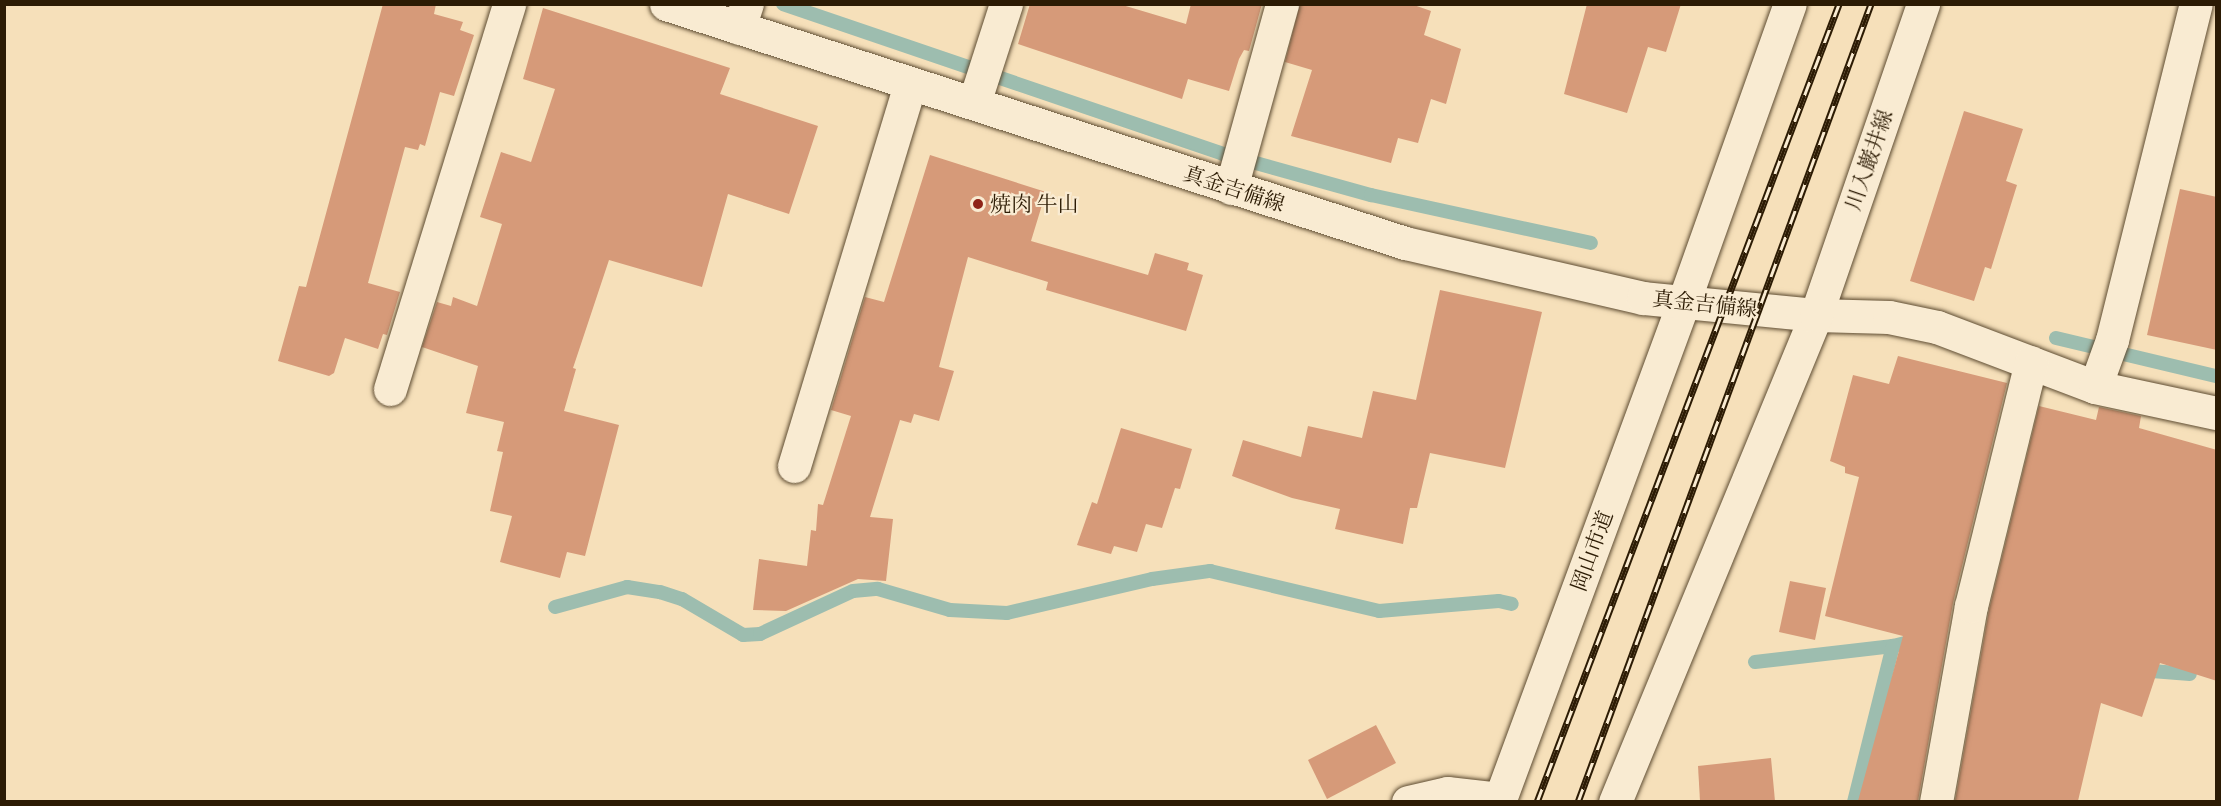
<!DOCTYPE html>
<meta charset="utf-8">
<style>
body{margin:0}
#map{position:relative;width:2221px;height:806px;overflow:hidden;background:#f6e0ba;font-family:"IM FELL Great Primer","Noto Serif JP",serif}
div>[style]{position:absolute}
.stream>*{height:14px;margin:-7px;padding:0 7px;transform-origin:7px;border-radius:7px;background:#9dbdaf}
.building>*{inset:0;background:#d69a79}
.roads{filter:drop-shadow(0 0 2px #5e4c32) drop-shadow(0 0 2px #5e4c32)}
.minor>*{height:33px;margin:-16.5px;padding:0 16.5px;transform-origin:16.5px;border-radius:16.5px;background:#f9ebd2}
.tertiary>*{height:33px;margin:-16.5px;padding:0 16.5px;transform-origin:16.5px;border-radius:16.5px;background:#f9ebd2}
.secondary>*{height:33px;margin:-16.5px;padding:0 16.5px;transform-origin:16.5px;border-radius:16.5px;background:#f9ebd2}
.rail>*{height:7px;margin-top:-3.5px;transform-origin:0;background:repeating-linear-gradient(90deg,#f9ebd2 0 14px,#2c1b04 0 28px);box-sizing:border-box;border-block:2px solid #2c1b04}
.dots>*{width:16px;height:16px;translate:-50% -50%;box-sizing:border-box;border:3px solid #f9ebd2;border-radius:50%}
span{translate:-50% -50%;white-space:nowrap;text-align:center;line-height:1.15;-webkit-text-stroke:4.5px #f9ebd2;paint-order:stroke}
.street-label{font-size:21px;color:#2c1b04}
.poi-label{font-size:21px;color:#2c1b04}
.left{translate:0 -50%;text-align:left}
.frame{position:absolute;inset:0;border:6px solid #2c1b04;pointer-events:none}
</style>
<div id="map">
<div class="stream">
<div style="left:783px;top:4px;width:465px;rotate:18.8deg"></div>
<div style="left:1223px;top:154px;width:154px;rotate:15.5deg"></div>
<div style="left:1371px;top:195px;width:225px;rotate:12.3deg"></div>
<div style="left:2056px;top:338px;width:164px;rotate:13.4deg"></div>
<div style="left:555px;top:607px;width:75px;rotate:-15.5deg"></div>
<div style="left:627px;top:587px;width:33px;rotate:9deg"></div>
<div style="left:660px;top:592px;width:23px;rotate:18deg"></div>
<div style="left:682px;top:599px;width:71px;rotate:30.5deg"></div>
<div style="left:743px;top:635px;width:17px;rotate:-3deg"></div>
<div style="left:760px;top:634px;width:102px;rotate:-24.8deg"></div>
<div style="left:853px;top:591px;width:25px;rotate:-5deg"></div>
<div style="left:878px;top:589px;width:75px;rotate:16.3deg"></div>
<div style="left:950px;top:610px;width:57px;rotate:3deg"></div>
<div style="left:1007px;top:613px;width:149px;rotate:-13.2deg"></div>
<div style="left:1152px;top:579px;width:59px;rotate:-7.9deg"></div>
<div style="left:1210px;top:571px;width:174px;rotate:13.3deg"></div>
<div style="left:1379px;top:611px;width:120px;rotate:-4.8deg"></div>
<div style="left:1499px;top:601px;width:13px;rotate:13deg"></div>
<div style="left:1755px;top:662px;width:139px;rotate:-6.6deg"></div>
<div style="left:1893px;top:646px;width:25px;rotate:-14deg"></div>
<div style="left:2139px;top:670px;width:51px;rotate:4.5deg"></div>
<div style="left:1854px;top:802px;width:161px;rotate:-76deg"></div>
</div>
<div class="building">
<div style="clip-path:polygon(383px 4px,436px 4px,434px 14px,463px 22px,460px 30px,474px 35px,454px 96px,440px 92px,425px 146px,420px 144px,418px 150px,405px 147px,368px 283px,400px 292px,387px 335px,383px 334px,378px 349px,345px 338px,334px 373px,329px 376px,278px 361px,299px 286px,306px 287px)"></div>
<div style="clip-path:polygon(1030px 4px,1119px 4px,1186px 24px,1191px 4px,1262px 4px,1249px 51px,1244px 50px,1239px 59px,1229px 91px,1188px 79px,1182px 99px,1018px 44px)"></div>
<div style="clip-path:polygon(1300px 4px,1411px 4px,1431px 11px,1424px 35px,1461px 49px,1446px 104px,1431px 99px,1418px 143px,1398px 138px,1391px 163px,1291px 136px,1312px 70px,1285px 62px)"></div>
<div style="clip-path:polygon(1587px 4px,1681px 4px,1666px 52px,1648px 47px,1627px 113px,1564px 94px)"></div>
<div style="clip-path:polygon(543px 8px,730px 68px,720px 94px,818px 126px,789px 214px,728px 194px,702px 287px,609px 260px,573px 368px,576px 369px,564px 411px,619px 425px,585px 556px,567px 552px,560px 578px,500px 562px,512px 516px,490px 511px,503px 452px,497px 451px,504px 422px,466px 413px,478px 366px,422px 347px,437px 302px,451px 306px,453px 297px,477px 306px,502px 224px,480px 217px,501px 152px,531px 162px,555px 89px,523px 79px)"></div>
<div style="clip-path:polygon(1964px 111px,2023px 129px,2006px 181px,2017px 185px,1991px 269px,1985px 267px,1974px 301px,1910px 281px)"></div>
<div style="clip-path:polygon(930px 155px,1046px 192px,1031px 241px,1148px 275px,1155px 253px,1189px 263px,1187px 270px,1203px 275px,1186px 331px,1046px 290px,1048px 282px,968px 257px,939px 367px,954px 371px,939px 421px,914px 414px,911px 423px,900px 420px,870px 517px,893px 519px,886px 581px,858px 579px,786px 611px,753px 610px,759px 559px,807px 566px,811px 530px,816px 531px,818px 504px,823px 505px,851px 416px,831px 410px,865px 297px,884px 302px)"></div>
<div style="clip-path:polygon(2180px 189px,2217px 197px,2217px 350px,2147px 335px)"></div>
<div style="clip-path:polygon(1440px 290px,1542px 312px,1505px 468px,1430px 453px,1417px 508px,1410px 508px,1403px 544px,1335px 529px,1340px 509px,1292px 498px,1232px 476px,1243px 440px,1301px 457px,1308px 426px,1362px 438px,1373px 391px,1416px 400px)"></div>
<div style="clip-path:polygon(1898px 356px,2007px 383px,1953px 603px,1918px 801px,1858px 801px,1903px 636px,1825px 616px,1859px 477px,1845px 473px,1845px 467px,1830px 461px,1853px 375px,1889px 384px)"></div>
<div style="clip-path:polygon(2039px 406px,2096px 420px,2099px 407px,2141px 416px,2139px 428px,2217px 450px,2217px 681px,2160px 663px,2142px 717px,2101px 703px,2078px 801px,1955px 801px,1989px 610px)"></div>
<div style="clip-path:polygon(1121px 428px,1192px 449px,1180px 489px,1175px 488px,1162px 528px,1146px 524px,1137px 552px,1114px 546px,1111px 554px,1077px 545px,1092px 502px,1097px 504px)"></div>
<div style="clip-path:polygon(1790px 581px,1826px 588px,1815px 640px,1779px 632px)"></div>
<div style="clip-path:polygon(1376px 725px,1396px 763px,1327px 799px,1308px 760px)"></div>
<div style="clip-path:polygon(1771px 758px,1775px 801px,1700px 801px,1698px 766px)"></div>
</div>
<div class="roads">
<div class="minor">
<div style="left:739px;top:28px;width:25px;rotate:-72deg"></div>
<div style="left:974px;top:103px;width:104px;rotate:-72.1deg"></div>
<div style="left:1231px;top:188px;width:191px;rotate:-74.5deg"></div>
<div style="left:1816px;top:315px;width:73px;rotate:1.6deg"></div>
<div style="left:1889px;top:317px;width:49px;rotate:11.8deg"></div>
<div style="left:1937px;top:327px;width:169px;rotate:20.8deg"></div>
<div style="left:2095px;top:387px;width:124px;rotate:12.1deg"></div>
<div style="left:2095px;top:387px;width:50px;rotate:-70.1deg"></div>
<div style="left:2112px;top:340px;width:346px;rotate:-76deg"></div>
<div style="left:390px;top:389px;width:403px;rotate:-72.8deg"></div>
<div style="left:794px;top:466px;width:400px;rotate:-73.1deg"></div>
<div style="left:1408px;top:802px;width:40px;rotate:-13deg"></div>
<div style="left:1447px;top:793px;width:53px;rotate:6.5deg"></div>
<div style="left:1936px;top:802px;width:199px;rotate:-79.9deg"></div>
<div style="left:1971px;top:606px;width:251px;rotate:-76.2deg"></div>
</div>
<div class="tertiary">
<div style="left:1499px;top:802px;width:534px;rotate:-69.73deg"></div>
<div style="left:1615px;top:802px;width:527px;rotate:-67.57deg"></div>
</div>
<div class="secondary">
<div style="left:666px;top:4px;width:777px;rotate:17.92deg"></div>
<div style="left:1405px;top:243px;width:244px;rotate:13deg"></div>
<div style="left:1643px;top:298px;width:174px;rotate:5.6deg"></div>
<div style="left:1816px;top:315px;width:329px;rotate:-71deg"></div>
<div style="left:1684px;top:301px;width:315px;rotate:-70.4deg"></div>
</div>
</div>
<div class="rail">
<div style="left:1537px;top:802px;width:853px;rotate:-69.27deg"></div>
<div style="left:1578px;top:802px;width:850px;rotate:-69.84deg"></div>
</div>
<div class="dots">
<div style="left:978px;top:204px;background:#8f2418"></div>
</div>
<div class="street-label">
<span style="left:1869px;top:160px;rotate:-71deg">川入巌井線</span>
<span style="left:1234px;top:189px;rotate:18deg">真金吉備線</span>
<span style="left:1705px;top:304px;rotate:6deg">真金吉備線</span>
<span style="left:1592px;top:551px;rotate:-70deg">岡山市道</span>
</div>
<div class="poi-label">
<span class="left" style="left:990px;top:204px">焼肉 牛山</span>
</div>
<div class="frame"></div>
</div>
